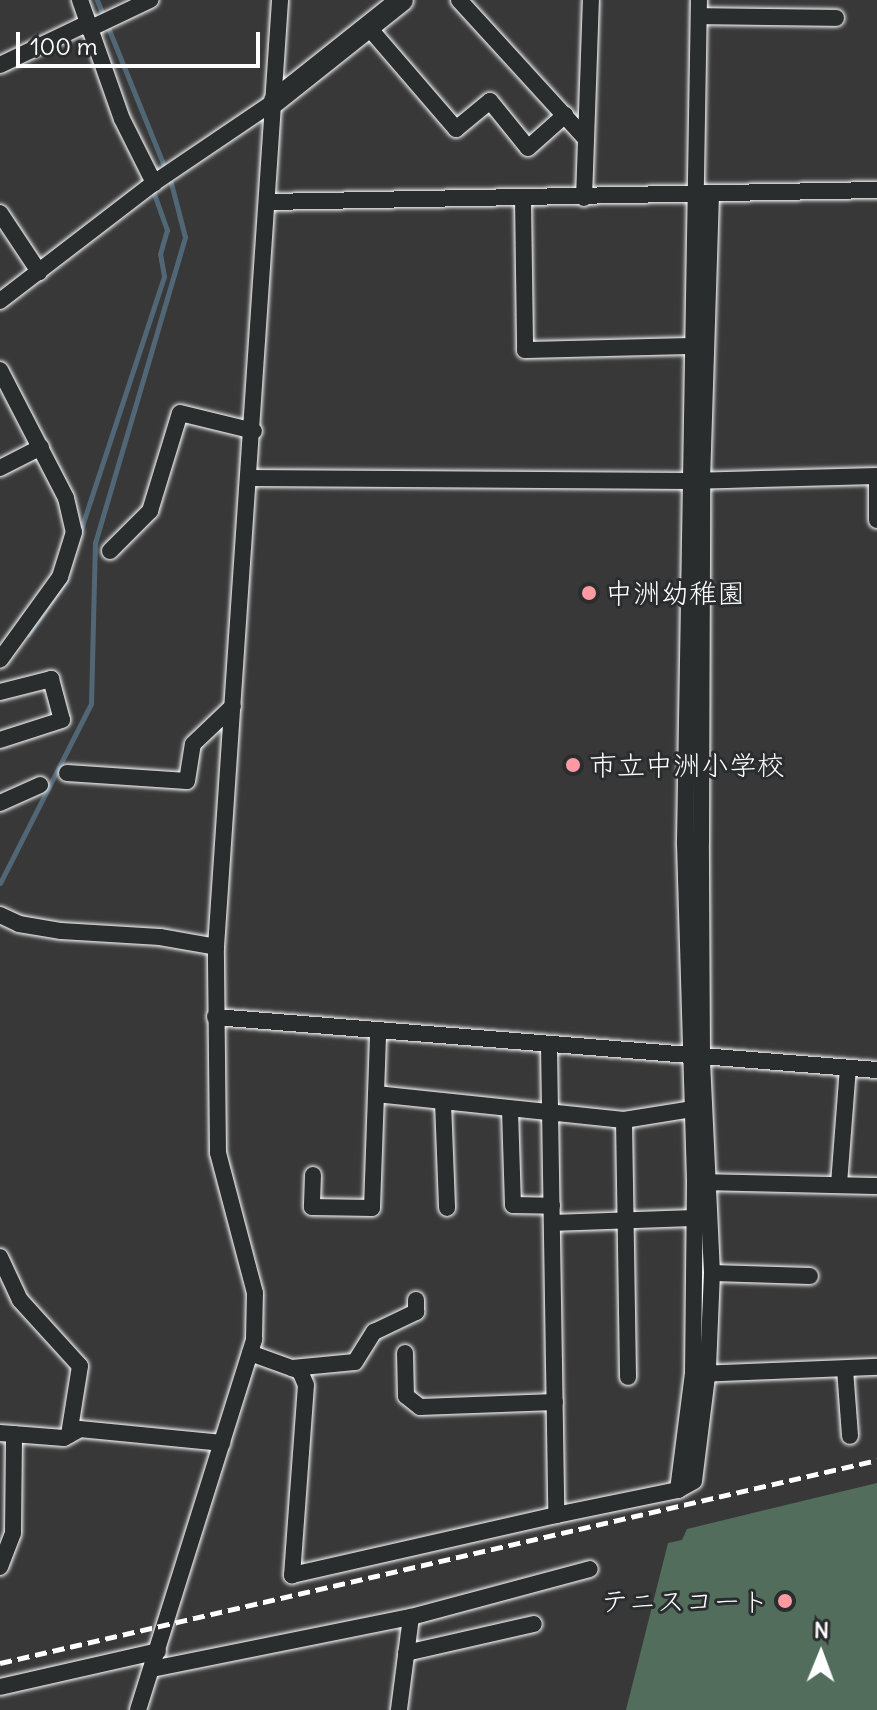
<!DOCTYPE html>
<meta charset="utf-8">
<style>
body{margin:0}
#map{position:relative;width:877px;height:1710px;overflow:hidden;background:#383838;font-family:Delius,"Klee One",sans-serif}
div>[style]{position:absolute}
.green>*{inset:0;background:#526d5c}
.stream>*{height:5px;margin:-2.5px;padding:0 2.5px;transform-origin:2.5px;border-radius:2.5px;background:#526776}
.roads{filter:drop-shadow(0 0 2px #fff) drop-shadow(0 0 2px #fff)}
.street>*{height:16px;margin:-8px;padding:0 8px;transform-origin:8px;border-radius:8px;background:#2a2d2e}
.secondary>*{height:22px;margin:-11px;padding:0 11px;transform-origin:11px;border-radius:11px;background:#2a2d2e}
.rail>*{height:5px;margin-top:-2.5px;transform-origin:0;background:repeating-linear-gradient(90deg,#fff 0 12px,transparent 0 18px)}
.dots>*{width:22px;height:22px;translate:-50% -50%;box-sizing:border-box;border:4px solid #2a2d2e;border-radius:50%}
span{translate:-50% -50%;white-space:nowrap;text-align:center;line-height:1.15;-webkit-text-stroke:6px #2a2d2e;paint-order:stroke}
.poi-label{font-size:28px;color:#fff}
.left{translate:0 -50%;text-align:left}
.right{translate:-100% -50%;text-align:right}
.north{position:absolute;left:781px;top:1614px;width:80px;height:80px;-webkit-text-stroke:6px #2a2d2e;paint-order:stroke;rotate:1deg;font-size:22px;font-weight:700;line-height:32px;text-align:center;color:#fff}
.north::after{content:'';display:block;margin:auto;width:28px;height:36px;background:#fff;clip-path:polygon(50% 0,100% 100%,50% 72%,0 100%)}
.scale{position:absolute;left:16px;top:32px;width:244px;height:36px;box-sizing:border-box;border:4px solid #fff;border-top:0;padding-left:10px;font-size:24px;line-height:28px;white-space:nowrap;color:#fff;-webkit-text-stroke:6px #2a2d2e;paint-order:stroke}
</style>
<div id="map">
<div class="green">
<div style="clip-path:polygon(877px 1483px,877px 1710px,626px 1710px,668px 1543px,682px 1540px,687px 1529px)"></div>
</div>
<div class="stream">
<div style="left:97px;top:0;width:181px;rotate:68deg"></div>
<div style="left:80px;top:532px;width:269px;rotate:-71.8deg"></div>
<div style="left:164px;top:276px;width:22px;rotate:-100deg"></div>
<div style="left:160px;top:254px;width:25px;rotate:-74deg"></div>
<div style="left:167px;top:230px;width:41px;rotate:-109.7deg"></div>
<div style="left:28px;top:634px;width:66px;rotate:-54.9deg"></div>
<div style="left:0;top:883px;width:201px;rotate:-63.1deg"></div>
<div style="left:91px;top:704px;width:161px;rotate:-88.6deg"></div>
<div style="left:95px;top:543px;width:319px;rotate:-73.6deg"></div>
<div style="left:185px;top:237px;width:56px;rotate:-104.5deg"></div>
</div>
<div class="roads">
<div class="street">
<div style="left:80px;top:0;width:126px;rotate:70.6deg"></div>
<div style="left:122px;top:119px;width:72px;rotate:63.4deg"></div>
<div style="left:459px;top:0;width:185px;rotate:47.6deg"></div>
<div style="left:699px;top:16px;width:137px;rotate:0.8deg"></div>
<div style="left:89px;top:29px;width:68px;rotate:-25.4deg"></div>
<div style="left:370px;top:29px;width:132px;rotate:49.3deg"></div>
<div style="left:456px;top:129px;width:44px;rotate:-39.5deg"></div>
<div style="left:490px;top:101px;width:60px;rotate:51deg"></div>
<div style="left:528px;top:148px;width:50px;rotate:-41.7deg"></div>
<div style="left:0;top:65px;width:98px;rotate:-25.5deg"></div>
<div style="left:584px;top:198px;width:198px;rotate:-88deg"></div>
<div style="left:523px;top:199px;width:151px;rotate:89.2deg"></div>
<div style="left:525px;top:350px;width:167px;rotate:-1.4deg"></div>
<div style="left:268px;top:202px;width:609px;rotate:-1.13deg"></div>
<div style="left:0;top:213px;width:71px;rotate:56.5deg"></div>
<div style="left:0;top:301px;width:194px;rotate:-37.5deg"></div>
<div style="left:154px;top:183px;width:146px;rotate:-34.1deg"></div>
<div style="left:0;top:370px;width:144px;rotate:62.7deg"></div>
<div style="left:66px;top:498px;width:35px;rotate:77deg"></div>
<div style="left:74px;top:532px;width:47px;rotate:107.3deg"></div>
<div style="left:60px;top:577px;width:102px;rotate:125.9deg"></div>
<div style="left:0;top:468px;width:46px;rotate:-27.1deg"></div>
<div style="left:877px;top:476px;width:44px;rotate:90deg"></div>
<div style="left:251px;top:478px;width:438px;rotate:0.4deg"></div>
<div style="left:689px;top:481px;width:188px;rotate:-1.5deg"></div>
<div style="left:110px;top:551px;width:57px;rotate:-45deg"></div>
<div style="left:150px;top:511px;width:102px;rotate:-73deg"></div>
<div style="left:180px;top:413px;width:76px;rotate:13.7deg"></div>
<div style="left:0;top:692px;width:53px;rotate:-14.3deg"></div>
<div style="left:51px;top:679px;width:42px;rotate:75deg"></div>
<div style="left:62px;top:720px;width:65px;rotate:162.1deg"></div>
<div style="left:67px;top:773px;width:120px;rotate:3.8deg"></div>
<div style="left:187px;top:781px;width:37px;rotate:-81deg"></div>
<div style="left:193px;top:744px;width:55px;rotate:-43.5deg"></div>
<div style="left:0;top:803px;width:44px;rotate:-24.2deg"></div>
<div style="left:0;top:915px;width:21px;rotate:25deg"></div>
<div style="left:19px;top:924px;width:43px;rotate:9.5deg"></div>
<div style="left:61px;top:931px;width:99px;rotate:3.5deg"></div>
<div style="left:160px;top:937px;width:57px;rotate:10.1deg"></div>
<div style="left:215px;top:1017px;width:664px;rotate:4.58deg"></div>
<div style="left:549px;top:1046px;width:469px;rotate:89.1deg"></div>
<div style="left:556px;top:1515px;width:125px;rotate:-11.6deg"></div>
<div style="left:678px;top:1490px;width:118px;rotate:-82.7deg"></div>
<div style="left:693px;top:1373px;width:192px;rotate:-89.4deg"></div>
<div style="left:695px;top:1181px;width:340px;rotate:-91.7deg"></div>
<div style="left:685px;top:841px;width:841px;rotate:-89.05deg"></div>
<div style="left:376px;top:1094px;width:249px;rotate:6deg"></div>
<div style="left:624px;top:1120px;width:70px;rotate:-9.1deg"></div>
<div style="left:443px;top:1102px;width:106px;rotate:87.8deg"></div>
<div style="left:510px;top:1110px;width:95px;rotate:88.2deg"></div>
<div style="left:513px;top:1205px;width:39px;rotate:1deg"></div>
<div style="left:624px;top:1120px;width:257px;rotate:89.1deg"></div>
<div style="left:313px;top:1175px;width:32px;rotate:92deg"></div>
<div style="left:312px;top:1207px;width:60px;rotate:1deg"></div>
<div style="left:372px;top:1208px;width:176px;rotate:-88deg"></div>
<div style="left:697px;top:1182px;width:180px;rotate:1.3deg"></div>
<div style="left:839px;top:1184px;width:116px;rotate:-85.6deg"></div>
<div style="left:552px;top:1223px;width:141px;rotate:-2deg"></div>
<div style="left:0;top:1257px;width:47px;rotate:65.1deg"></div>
<div style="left:20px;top:1300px;width:89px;rotate:47.7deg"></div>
<div style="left:80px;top:1366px;width:70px;rotate:99.1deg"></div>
<div style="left:712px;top:1273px;width:98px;rotate:1.8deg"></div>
<div style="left:250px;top:1353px;width:53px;rotate:19.8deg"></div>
<div style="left:300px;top:1371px;width:15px;rotate:67deg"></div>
<div style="left:306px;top:1385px;width:191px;rotate:94.2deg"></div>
<div style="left:292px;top:1575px;width:271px;rotate:-12.8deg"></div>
<div style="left:405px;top:1353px;width:43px;rotate:88.7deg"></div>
<div style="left:406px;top:1396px;width:18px;rotate:38deg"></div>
<div style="left:420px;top:1407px;width:135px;rotate:-2.1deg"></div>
<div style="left:292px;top:1368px;width:63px;rotate:-5.4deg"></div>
<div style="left:355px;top:1362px;width:36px;rotate:-58deg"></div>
<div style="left:374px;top:1332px;width:47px;rotate:-25.5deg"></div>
<div style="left:416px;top:1312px;width:12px;rotate:-90deg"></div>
<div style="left:845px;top:1369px;width:67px;rotate:85.7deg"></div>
<div style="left:699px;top:1374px;width:178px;rotate:-2.3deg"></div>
<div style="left:0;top:1433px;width:64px;rotate:4.5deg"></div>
<div style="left:64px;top:1438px;width:18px;rotate:-29deg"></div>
<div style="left:80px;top:1429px;width:143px;rotate:5.6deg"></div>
<div style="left:678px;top:1490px;width:18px;rotate:-29deg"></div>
<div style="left:694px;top:1481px;width:114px;rotate:-82.9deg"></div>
<div style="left:708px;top:1368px;width:95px;rotate:-87.6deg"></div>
<div style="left:712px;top:1273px;width:216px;rotate:-92.7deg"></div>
<div style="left:702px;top:1057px;width:215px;rotate:-90.3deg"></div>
<div style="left:701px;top:842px;width:361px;rotate:-89.8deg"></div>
<div style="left:702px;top:481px;width:285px;rotate:-88.2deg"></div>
<div style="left:0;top:1567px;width:36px;rotate:-69deg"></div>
<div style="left:13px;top:1533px;width:99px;rotate:-89.4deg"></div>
<div style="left:411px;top:1617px;width:185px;rotate:-15deg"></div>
<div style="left:406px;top:1653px;width:131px;rotate:-12.8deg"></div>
<div style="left:152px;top:1669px;width:264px;rotate:-11.4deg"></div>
<div style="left:411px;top:1617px;width:94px;rotate:97.4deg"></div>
<div style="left:0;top:1687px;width:162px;rotate:-12.8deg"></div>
<div style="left:138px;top:1710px;width:389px;rotate:-72.6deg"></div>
<div style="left:254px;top:1339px;width:46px;rotate:-88.8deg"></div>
<div style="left:255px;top:1293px;width:145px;rotate:-104.8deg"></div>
<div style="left:218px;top:1153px;width:206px;rotate:-90.6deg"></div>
<div style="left:216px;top:947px;width:949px;rotate:-86.13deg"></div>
</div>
<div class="secondary">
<div style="left:275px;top:101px;width:162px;rotate:-38.5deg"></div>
</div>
</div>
<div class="rail">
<div style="left:0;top:1663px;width:900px;rotate:-13.03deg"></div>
</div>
<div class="dots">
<div style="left:589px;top:593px;background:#ff9aa2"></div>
<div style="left:573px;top:765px;background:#ff9aa2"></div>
<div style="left:785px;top:1601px;background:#ff9aa2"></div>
</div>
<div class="poi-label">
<span class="left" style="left:605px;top:593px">中洲幼稚園</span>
<span class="left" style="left:589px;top:765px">市立中洲小学校</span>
<span class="right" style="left:769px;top:1601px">テニスコート</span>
</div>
<div class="north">N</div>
<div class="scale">100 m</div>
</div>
